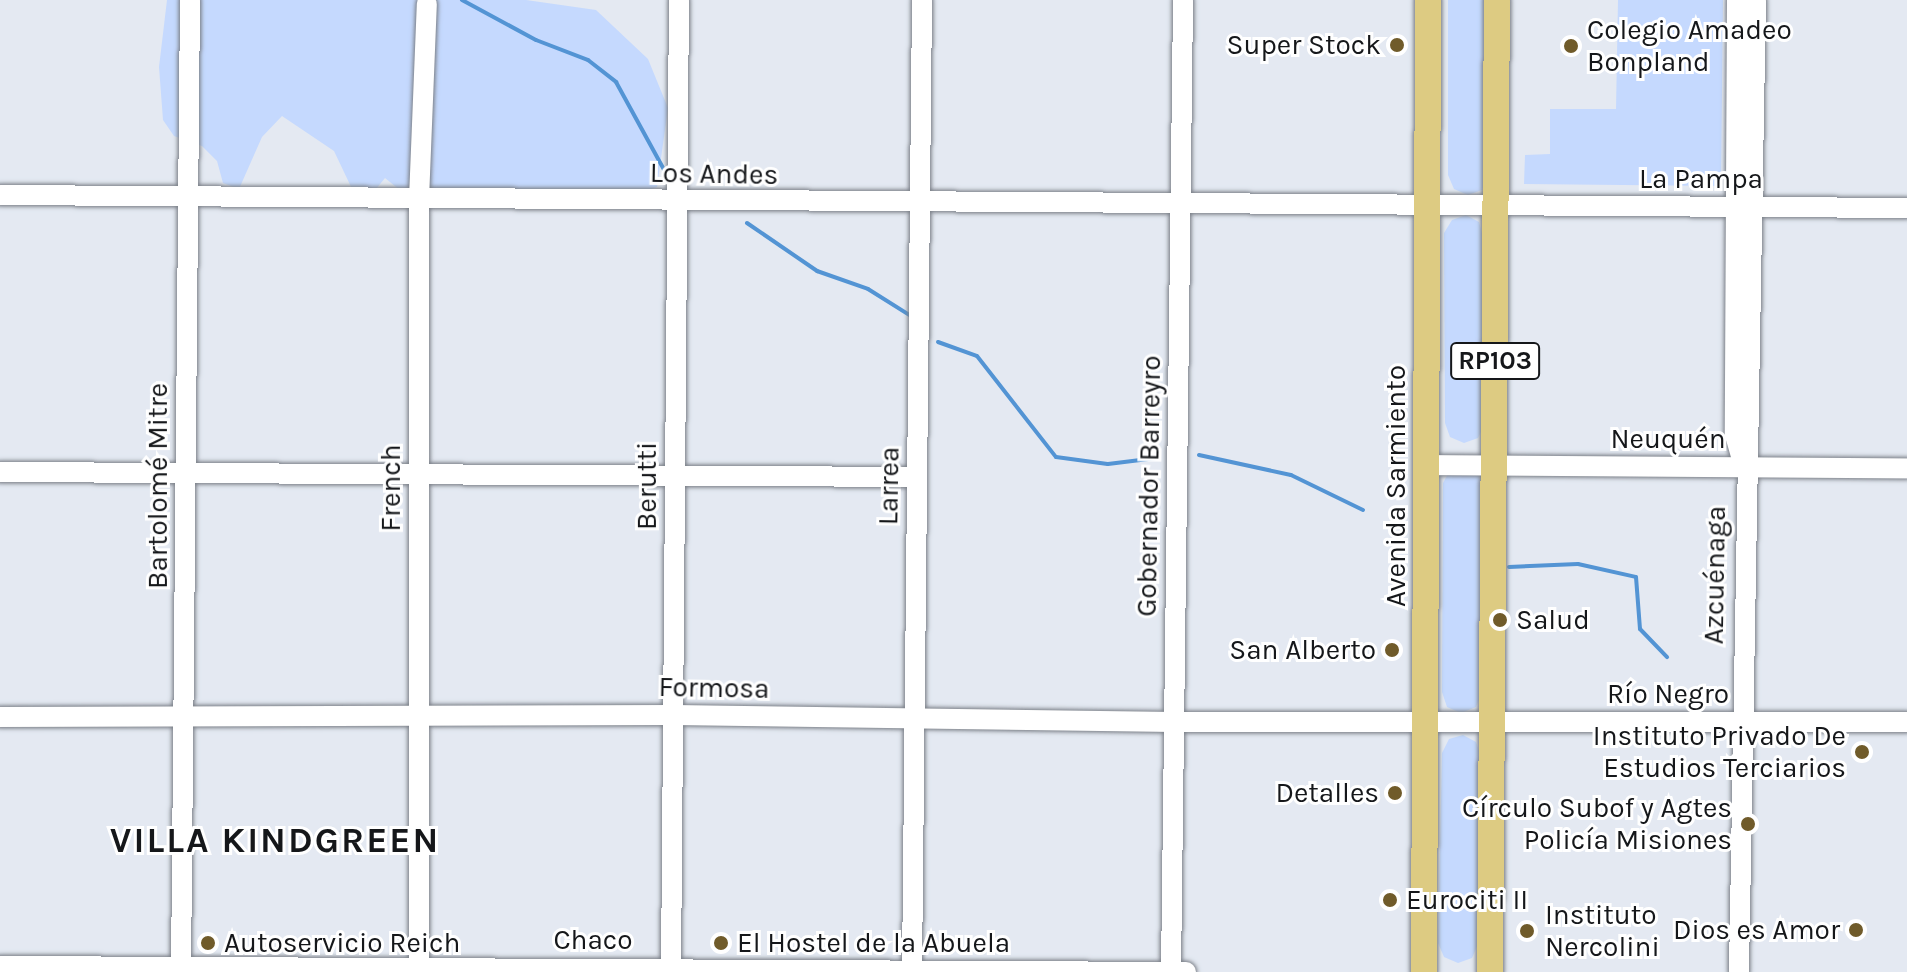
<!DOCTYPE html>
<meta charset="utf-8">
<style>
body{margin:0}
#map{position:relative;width:1907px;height:972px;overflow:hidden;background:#e4e9f2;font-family:Karla,sans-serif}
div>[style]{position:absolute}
.green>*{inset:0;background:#c5d9fe}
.stream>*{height:4px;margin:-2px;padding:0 2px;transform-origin:2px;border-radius:2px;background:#5394d4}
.roads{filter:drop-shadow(0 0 2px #7b8088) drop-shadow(0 0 2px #7b8088)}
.minor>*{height:20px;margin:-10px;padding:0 10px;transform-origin:10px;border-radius:10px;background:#fff}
.major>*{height:26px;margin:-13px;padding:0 13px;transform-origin:13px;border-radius:13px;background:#ddcb82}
.dots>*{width:22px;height:22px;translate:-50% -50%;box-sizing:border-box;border:4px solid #fff;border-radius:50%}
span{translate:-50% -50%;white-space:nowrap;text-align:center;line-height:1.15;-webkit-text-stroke:6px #fff;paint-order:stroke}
.shield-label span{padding:2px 6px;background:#fff;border:2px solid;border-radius:6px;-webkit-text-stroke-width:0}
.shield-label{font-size:26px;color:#15171a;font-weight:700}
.poi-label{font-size:28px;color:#15171a}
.left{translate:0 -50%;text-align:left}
.right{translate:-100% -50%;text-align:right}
.street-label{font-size:28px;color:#15171a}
.district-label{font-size:36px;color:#15171a;font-weight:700;letter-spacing:2px}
</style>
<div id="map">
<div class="green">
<div style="clip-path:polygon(167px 0,526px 0,596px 10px,648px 59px,668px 108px,657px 187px,632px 196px,401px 191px,385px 178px,376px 189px,353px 191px,334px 151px,282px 116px,262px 137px,239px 189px,223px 183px,217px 161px,202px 146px,174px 136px,163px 120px,159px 67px)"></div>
<div style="clip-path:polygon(1448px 0,1487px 0,1488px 176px,1482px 190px,1468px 195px,1454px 189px,1448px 175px)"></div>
<div style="clip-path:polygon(1618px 0,1723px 0,1721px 186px,1524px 184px,1525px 155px,1550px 154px,1550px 109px,1616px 109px)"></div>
<div style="clip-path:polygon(1466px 215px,1479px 222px,1483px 237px,1485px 424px,1478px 438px,1464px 443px,1450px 437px,1445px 423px,1444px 233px,1452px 220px)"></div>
<div style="clip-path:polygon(1450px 470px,1478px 473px,1482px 487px,1482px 693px,1476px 707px,1461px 713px,1447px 707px,1442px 692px,1443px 483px)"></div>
<div style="clip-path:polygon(1463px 735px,1476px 742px,1481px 757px,1478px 944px,1472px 958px,1458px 963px,1444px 957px,1438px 943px,1442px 753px,1449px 739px)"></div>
</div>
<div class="stream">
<div style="left:462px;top:0;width:84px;rotate:28.4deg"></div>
<div style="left:536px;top:40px;width:56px;rotate:21deg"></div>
<div style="left:588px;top:60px;width:36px;rotate:38deg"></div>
<div style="left:616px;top:82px;width:106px;rotate:61.3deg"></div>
<div style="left:747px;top:223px;width:85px;rotate:34.4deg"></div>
<div style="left:817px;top:271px;width:54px;rotate:19.4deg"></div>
<div style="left:868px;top:289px;width:51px;rotate:32.1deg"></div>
<div style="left:938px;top:342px;width:41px;rotate:19.7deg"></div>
<div style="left:977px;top:356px;width:128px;rotate:52deg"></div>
<div style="left:1056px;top:457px;width:52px;rotate:7.7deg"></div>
<div style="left:1108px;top:464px;width:49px;rotate:-7deg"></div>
<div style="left:1199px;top:455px;width:94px;rotate:12.3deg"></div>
<div style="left:1291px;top:475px;width:80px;rotate:25.9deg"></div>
<div style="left:1509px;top:567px;width:69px;rotate:-2.5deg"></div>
<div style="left:1578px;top:564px;width:59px;rotate:12.6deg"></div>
<div style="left:1636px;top:577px;width:52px;rotate:85.6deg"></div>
<div style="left:1640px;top:629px;width:39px;rotate:46deg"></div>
</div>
<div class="roads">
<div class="minor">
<div style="left:1737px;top:0;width:435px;rotate:90.3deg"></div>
<div style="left:1735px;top:435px;width:29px;rotate:74deg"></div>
<div style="left:0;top:195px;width:1907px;rotate:0.39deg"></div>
<div style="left:1428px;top:465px;width:479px;rotate:0.4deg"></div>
<div style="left:0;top:472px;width:917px;rotate:0.31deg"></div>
<div style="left:0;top:717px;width:674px;rotate:-0.17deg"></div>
<div style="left:674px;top:715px;width:500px;rotate:0.8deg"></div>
<div style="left:1174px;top:722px;width:733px"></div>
<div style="left:0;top:966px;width:1186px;rotate:0.29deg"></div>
<div style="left:181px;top:972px;width:972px;rotate:-89.47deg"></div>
<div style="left:419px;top:972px;width:773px;rotate:-90deg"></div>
<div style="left:419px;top:199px;width:195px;rotate:-87.7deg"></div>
<div style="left:671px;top:972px;width:972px;rotate:-89.53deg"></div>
<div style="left:912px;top:972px;width:972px;rotate:-89.41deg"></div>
<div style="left:1171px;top:972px;width:972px;rotate:-89.29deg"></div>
<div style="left:1739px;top:972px;width:972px;rotate:-89deg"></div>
</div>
<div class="major">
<div style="left:1424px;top:972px;width:972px;rotate:-89.76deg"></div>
<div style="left:1490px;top:972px;width:972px;rotate:-89.59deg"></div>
</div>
</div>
<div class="dots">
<div style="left:1397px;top:45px;background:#705b2a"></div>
<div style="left:1571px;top:46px;background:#705b2a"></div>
<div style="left:1500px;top:620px;background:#705b2a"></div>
<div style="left:1392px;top:650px;background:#705b2a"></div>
<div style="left:1862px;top:752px;background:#705b2a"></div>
<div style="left:1395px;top:793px;background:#705b2a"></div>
<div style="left:1748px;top:824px;background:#705b2a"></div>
<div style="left:1390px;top:900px;background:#705b2a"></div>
<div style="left:1856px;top:930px;background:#705b2a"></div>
<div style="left:1527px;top:931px;background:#705b2a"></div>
<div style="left:208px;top:943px;background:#705b2a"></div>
<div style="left:721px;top:943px;background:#705b2a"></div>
</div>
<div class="shield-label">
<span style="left:1495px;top:361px">RP103</span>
</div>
<div class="poi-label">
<span class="left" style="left:1587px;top:46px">Colegio Amadeo<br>Bonpland</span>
<span class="right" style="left:1381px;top:45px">Super Stock</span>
<span class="left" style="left:1516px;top:620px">Salud</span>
<span class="right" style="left:1376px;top:650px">San Alberto</span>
<span class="right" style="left:1846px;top:752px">Instituto Privado De<br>Estudios Terciarios</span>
<span class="right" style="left:1379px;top:793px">Detalles</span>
<span class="right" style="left:1732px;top:824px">Círculo Subof y Agtes<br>Policía Misiones</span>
<span class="left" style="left:1406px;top:900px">Eurociti II</span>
<span class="left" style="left:1545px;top:931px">Instituto<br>Nercolini</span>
<span class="right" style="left:1840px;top:930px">Dios es Amor</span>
<span class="left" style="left:224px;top:943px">Autoservicio Reich</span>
<span class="left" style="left:737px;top:943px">El Hostel de la Abuela</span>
</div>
<div class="street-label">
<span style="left:714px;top:174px;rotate:1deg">Los Andes</span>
<span style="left:1701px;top:179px">La Pampa</span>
<span style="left:1668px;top:439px">Neuquén</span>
<span style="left:158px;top:486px;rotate:-90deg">Bartolomé Mitre</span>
<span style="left:647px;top:486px;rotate:-90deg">Berutti</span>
<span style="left:889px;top:486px;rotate:-89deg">Larrea</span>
<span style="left:1149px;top:486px;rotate:-89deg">Gobernador Barreyro</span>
<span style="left:1396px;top:486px;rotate:-90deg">Avenida Sarmiento</span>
<span style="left:391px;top:488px;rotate:-90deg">French</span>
<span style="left:1715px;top:575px;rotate:-89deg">Azcuénaga</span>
<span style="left:714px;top:688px;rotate:1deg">Formosa</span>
<span style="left:1668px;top:694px">Río Negro</span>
<span style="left:593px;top:940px">Chaco</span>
</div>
<div class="district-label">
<span style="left:275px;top:841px">VILLA KINDGREEN</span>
</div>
</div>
